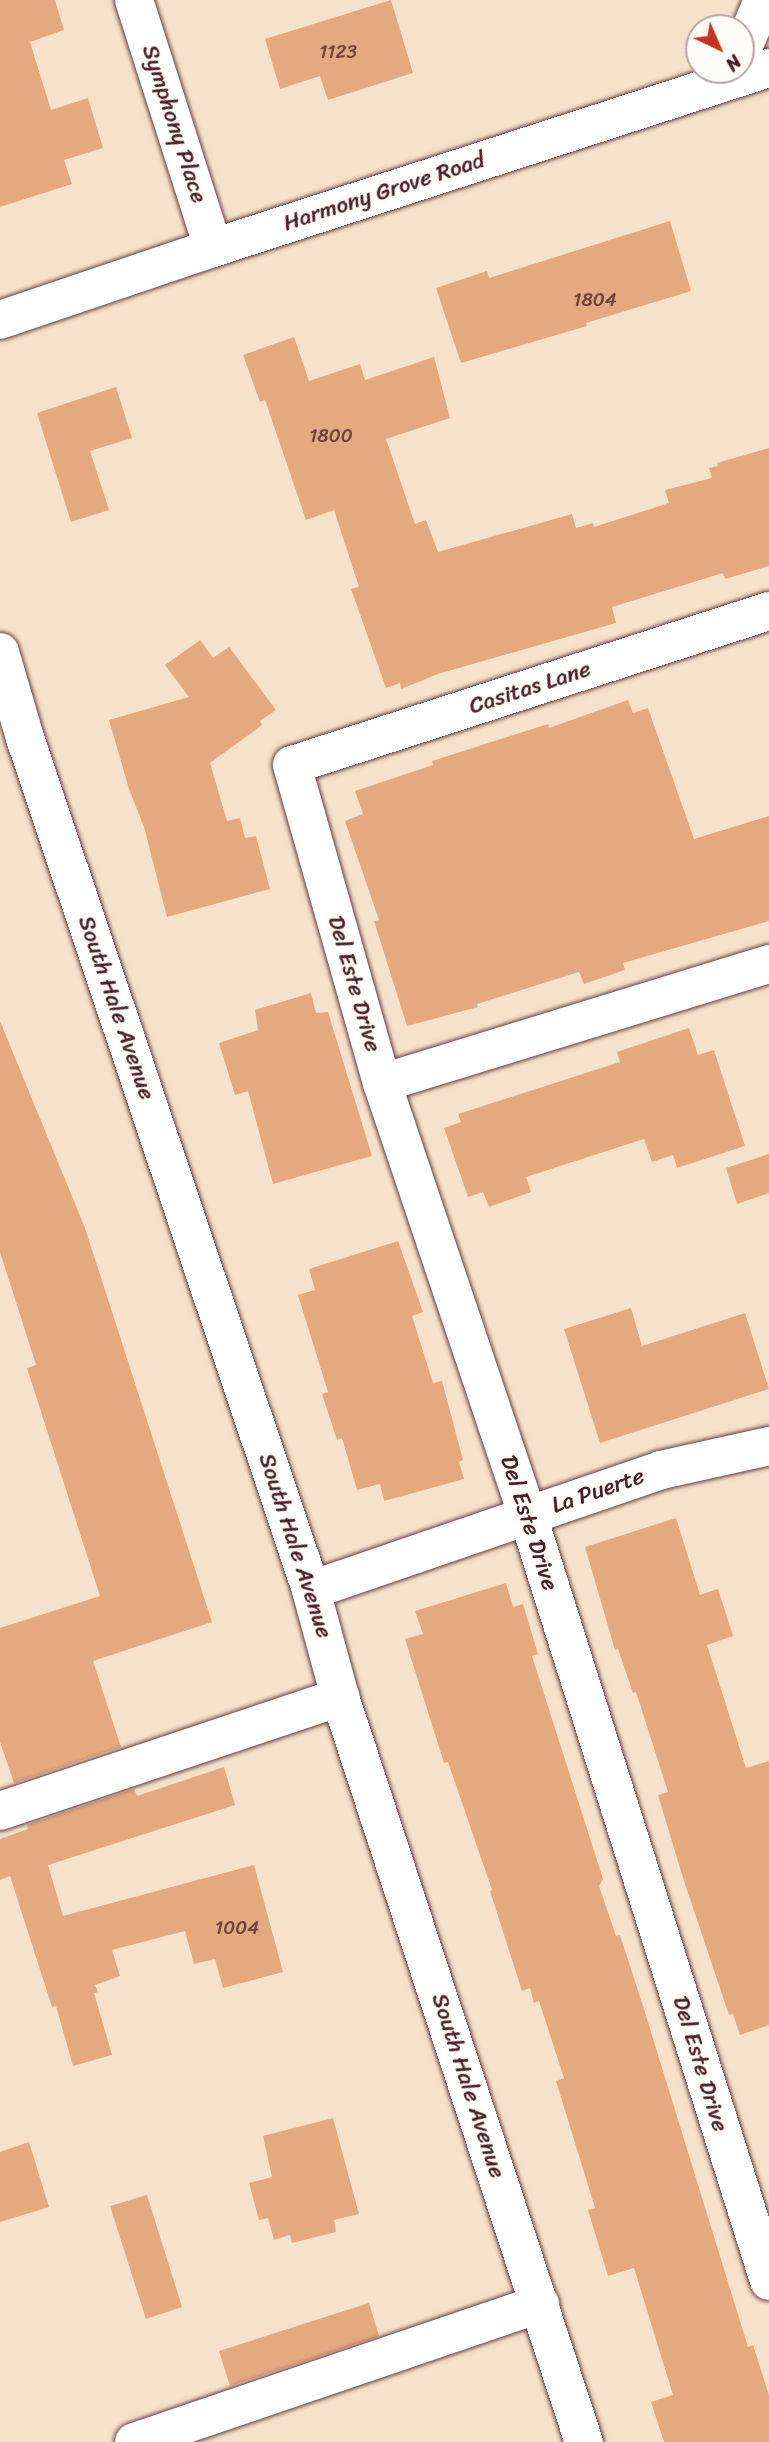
<!DOCTYPE html>
<style>
body{margin:0}
#map{position:relative;width:769px;height:2442px;overflow:hidden;background:#f6e2ca;font-family:Sriracha,sans-serif}
div>[style]{position:absolute}
.building>*{inset:0;background:#e5a980}
.roads{filter:drop-shadow(0 0 2px #643c43) drop-shadow(0 0 2px #643c43)}
.minor>*{height:38px;margin:-19px;padding:0 19px;transform-origin:19px;border-radius:19px;background:#fff}
span{translate:-50% -50%;white-space:nowrap;text-align:center;line-height:1.15;-webkit-text-stroke:6px #fdfcf7;paint-order:stroke}
.number-label{font-size:19px;color:#714240}
.number-label span{-webkit-text-stroke-width:0}
.street-label{font-size:23px;color:#4a1f2b}
.north{position:absolute;left:685px;top:14px;width:70px;height:70px;box-sizing:border-box;background:#fdfcf7;border:2px solid #b5a4a5;border-radius:50%;rotate:136deg;font-size:19px;font-weight:700;line-height:28px;text-align:center;color:#4a1f2b}
.north::after{content:'';display:block;margin:auto;width:24px;height:32px;background:#c8321e;clip-path:polygon(50% 0,100% 100%,50% 72%,0 100%)}
</style>
<div id="map">
<div class="building">
<div style="clip-path:polygon(0 0,55px 0,64px 30px,30px 42px,51px 110px,88px 98px,103px 148px,64px 160px,72px 184px,0 207px)"></div>
<div style="clip-path:polygon(391px 0,413px 73px,328px 100px,320px 76px,280px 89px,265px 39px)"></div>
<div style="clip-path:polygon(670px 221px,691px 291px,586px 323px,587px 326px,461px 363px,436px 288px,487px 271px,489px 278px)"></div>
<div style="clip-path:polygon(294px 337px,309px 381px,360px 364px,365px 380px,434px 357px,450px 418px,386px 439px,415px 524px,426px 520px,438px 552px,572px 514px,576px 528px,593px 523px,594px 527px,669px 503px,665px 490px,712px 478px,709px 468px,718px 466px,717px 463px,769px 448px,769px 566px,725px 579px,723px 573px,612px 607px,616px 623px,438px 674px,401px 689px,400px 683px,386px 688px,351px 589px,359px 587px,334px 510px,306px 520px,265px 400px,260px 402px,243px 355px)"></div>
<div style="clip-path:polygon(116px 387px,132px 438px,90px 451px,109px 510px,71px 522px,37px 413px)"></div>
<div style="clip-path:polygon(200px 640px,213px 658px,229px 647px,276px 710px,260px 721px,262px 725px,210px 763px,227px 821px,240px 818px,245px 838px,256px 836px,270px 889px,167px 917px,144px 827px,129px 789px,109px 720px,189px 697px,165px 665px)"></div>
<div style="clip-path:polygon(628px 700px,633px 713px,648px 708px,694px 839px,769px 816px,769px 921px,623px 963px,625px 970px,584px 984px,579px 972px,477px 1004px,478px 1007px,407px 1026px,374px 921px,379px 920px,345px 821px,363px 814px,355px 791px,433px 765px,432px 761px,548px 724px,549px 728px)"></div>
<div style="clip-path:polygon(311px 993px,316px 1013px,328px 1012px,372px 1156px,273px 1184px,248px 1091px,235px 1095px,219px 1043px,258px 1030px,255px 1010px)"></div>
<div style="clip-path:polygon(0 1021px,85px 1228px,212px 1622px,93px 1661px,121px 1747px,14px 1783px,0 1742px,0 1628px,100px 1596px,27px 1368px,36px 1365px,0 1252px)"></div>
<div style="clip-path:polygon(689px 1028px,698px 1055px,714px 1050px,745px 1146px,677px 1168px,673px 1155px,652px 1162px,644px 1139px,526px 1177px,531px 1192px,489px 1207px,483px 1192px,468px 1197px,444px 1128px,461px 1122px,458px 1114px,620px 1062px,617px 1052px)"></div>
<div style="clip-path:polygon(769px 1154px,769px 1193px,737px 1204px,726px 1168px)"></div>
<div style="clip-path:polygon(398px 1241px,423px 1312px,412px 1316px,433px 1383px,442px 1381px,463px 1460px,459px 1462px,464px 1479px,384px 1501px,380px 1484px,357px 1490px,342px 1438px,337px 1440px,322px 1394px,328px 1392px,298px 1295px,315px 1290px,309px 1269px)"></div>
<div style="clip-path:polygon(631px 1308px,642px 1346px,745px 1313px,769px 1389px,600px 1443px,564px 1329px)"></div>
<div style="clip-path:polygon(676px 1518px,700px 1595px,718px 1589px,733px 1636px,707px 1645px,746px 1768px,769px 1761px,769px 2025px,740px 2035px,733px 2014px,729px 2015px,683px 1878px,658px 1795px,668px 1792px,636px 1692px,633px 1693px,618px 1649px,615px 1650px,585px 1547px)"></div>
<div style="clip-path:polygon(506px 1583px,513px 1607px,523px 1604px,538px 1654px,532px 1656px,603px 1879px,599px 1886px,616px 1936px,620px 1935px,643px 2006px,748px 2347px,753px 2345px,769px 2395px,769px 2442px,664px 2442px,651px 2402px,673px 2395px,634px 2268px,608px 2276px,588px 2210px,595px 2208px,556px 2081px,564px 2078px,539px 2001px,534px 2003px,530px 1988px,522px 1991px,490px 1891px,492px 1890px,448px 1762px,444px 1763px,405px 1639px,423px 1634px,415px 1611px)"></div>
<div style="clip-path:polygon(224px 1767px,235px 1805px,48px 1865px,63px 1916px,254px 1865px,283px 1972px,223px 1988px,215px 1959px,194px 1964px,185px 1931px,112px 1950px,120px 1976px,95px 1985px,98px 1992px,94px 1993px,112px 2055px,73px 2066px,56px 2006px,52px 2007px,10px 1876px,0 1880px,0 1839px,28px 1829px,27px 1825px,134px 1789px,137px 1796px)"></div>
<div style="clip-path:polygon(333px 2118px,359px 2214px,334px 2220px,336px 2232px,292px 2243px,290px 2235px,274px 2240px,268px 2218px,259px 2220px,249px 2183px,272px 2177px,263px 2136px)"></div>
<div style="clip-path:polygon(29px 2142px,49px 2207px,0 2222px,0 2152px)"></div>
<div style="clip-path:polygon(147px 2195px,182px 2307px,146px 2319px,110px 2206px)"></div>
<div style="clip-path:polygon(369px 2303px,379px 2336px,230px 2386px,219px 2351px)"></div>
</div>
<div class="roads">
<div class="minor">
<div style="left:134px;top:0;width:260px;rotate:72.3deg"></div>
<div style="left:741px;top:53px;width:57px;rotate:-67.5deg"></div>
<div style="left:0;top:320px;width:225px;rotate:-18.7deg"></div>
<div style="left:213px;top:248px;width:584px;rotate:-17.94deg"></div>
<div style="left:769px;top:611px;width:501px;rotate:162.11deg"></div>
<div style="left:292px;top:765px;width:330px;rotate:74.2deg"></div>
<div style="left:382px;top:1083px;width:457px;rotate:71.4deg"></div>
<div style="left:528px;top:1516px;width:802px;rotate:72.51deg"></div>
<div style="left:0;top:652px;width:90px;rotate:73.8deg"></div>
<div style="left:25px;top:738px;width:899px;rotate:71.44deg"></div>
<div style="left:311px;top:1590px;width:111px;rotate:74.8deg"></div>
<div style="left:340px;top:1697px;width:784px;rotate:71.87deg"></div>
<div style="left:382px;top:1083px;width:405px;rotate:-17.1deg"></div>
<div style="left:311px;top:1590px;width:370px;rotate:-18.9deg"></div>
<div style="left:661px;top:1470px;width:111px;rotate:-12.5deg"></div>
<div style="left:0;top:1811px;width:359px;rotate:-18.5deg"></div>
<div style="left:134px;top:2442px;width:429px;rotate:-18.8deg"></div>
</div>
</div>
<div class="number-label">
<span style="left:338px;top:52px">1123</span>
<span style="left:595px;top:300px">1804</span>
<span style="left:331px;top:436px">1800</span>
<span style="left:237px;top:1928px">1004</span>
</div>
<div class="street-label">
<span style="left:174px;top:124px;rotate:72deg">Symphony Place</span>
<span style="left:384px;top:192px;rotate:-18deg">Harmony Grove Road</span>
<span style="left:530px;top:688px;rotate:-18deg">Casitas Lane</span>
<span style="left:354px;top:984px;rotate:74deg">Del Este Drive</span>
<span style="left:116px;top:1008px;rotate:71deg">South Hale Avenue</span>
<span style="left:598px;top:1491px;rotate:-19deg">La Puerte</span>
<span style="left:529px;top:1523px;rotate:72deg">Del Este Drive</span>
<span style="left:295px;top:1546px;rotate:72deg">South Hale Avenue</span>
<span style="left:700px;top:2064px;rotate:73deg">Del Este Drive</span>
<span style="left:468px;top:2086px;rotate:72deg">South Hale Avenue</span>
</div>
<div class="north">N</div>
</div>
